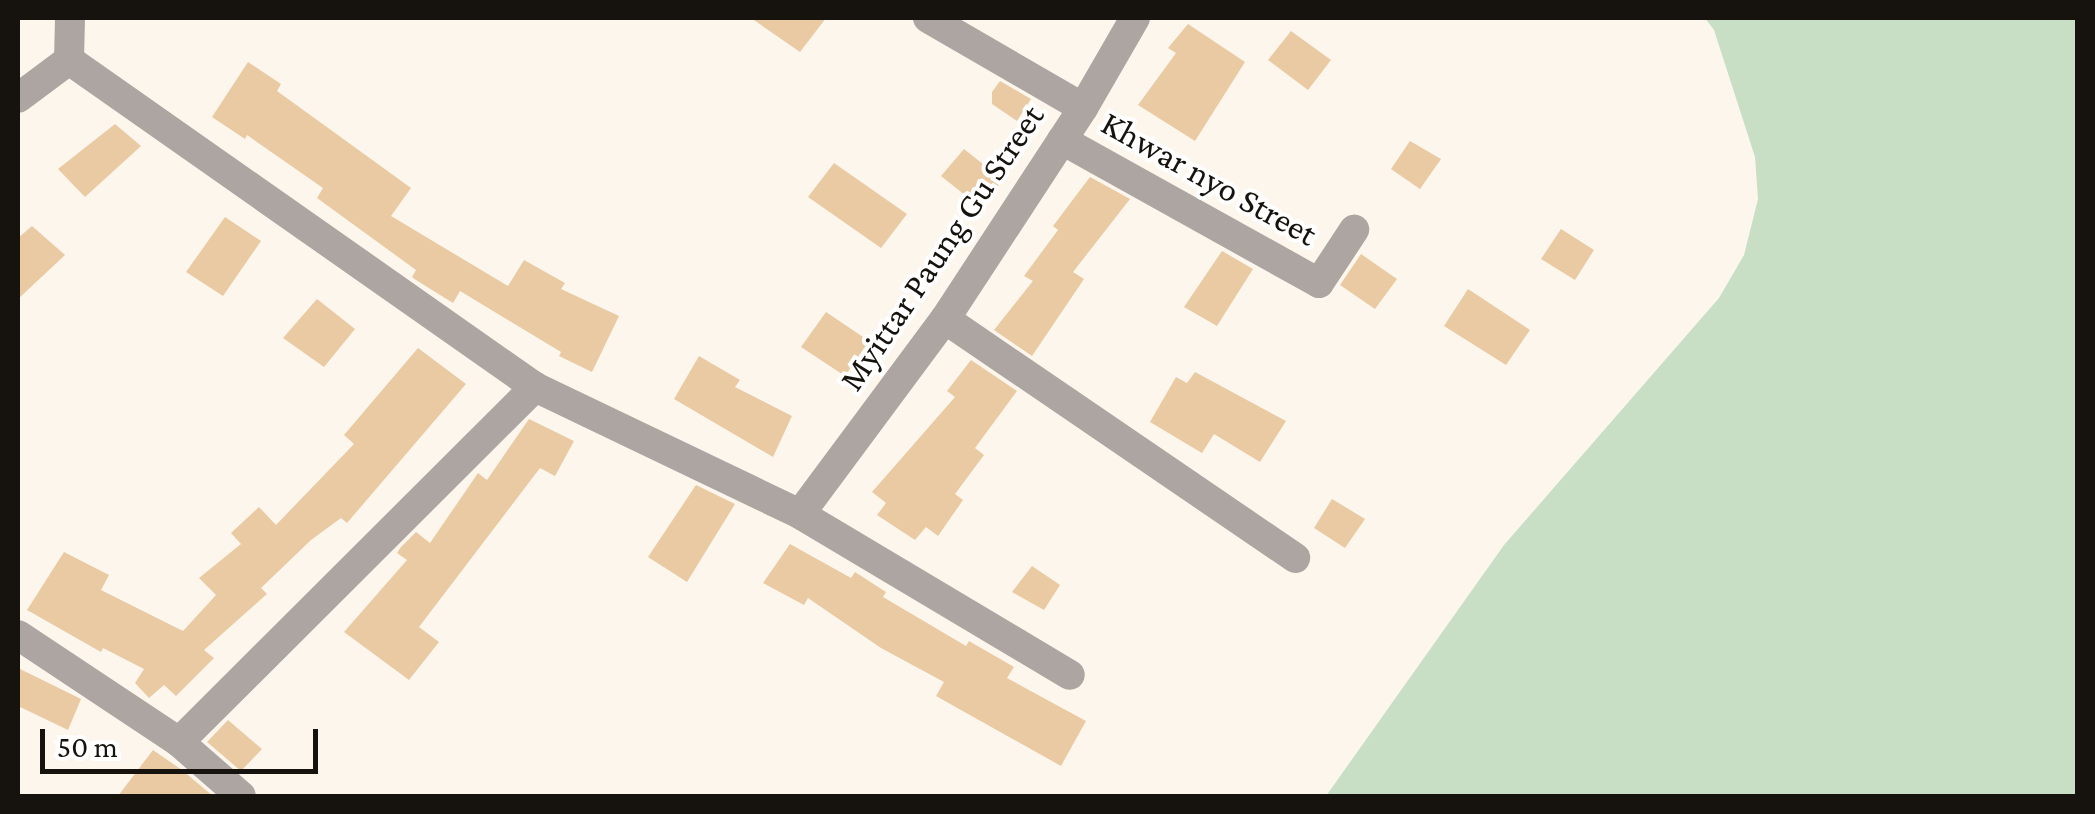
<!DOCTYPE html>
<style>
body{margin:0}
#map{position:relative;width:2095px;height:814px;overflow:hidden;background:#fdf6ed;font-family:"Crimson Pro",serif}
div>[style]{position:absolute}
.green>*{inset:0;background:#c8dfc5}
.building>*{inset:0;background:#e9caa2}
.minor>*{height:30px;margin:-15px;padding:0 15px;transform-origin:15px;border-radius:15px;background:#aca5a1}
span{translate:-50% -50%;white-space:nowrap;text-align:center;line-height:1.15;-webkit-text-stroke:8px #fff;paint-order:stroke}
.street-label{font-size:35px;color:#16120d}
.frame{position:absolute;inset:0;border:20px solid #16120d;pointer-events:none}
.scale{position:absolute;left:40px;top:729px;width:278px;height:45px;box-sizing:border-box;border:5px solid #16120d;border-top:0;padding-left:12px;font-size:30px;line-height:35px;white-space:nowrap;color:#16120d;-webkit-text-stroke:8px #fff;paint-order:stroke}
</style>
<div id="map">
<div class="green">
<div style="clip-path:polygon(1705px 18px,2077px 18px,2077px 796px,1326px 796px,1504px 545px,1719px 298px,1744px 255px,1758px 199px,1755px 157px,1714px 30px)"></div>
</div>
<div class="building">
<div style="clip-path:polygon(751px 18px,826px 18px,800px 52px)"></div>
<div style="clip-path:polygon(1188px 24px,1245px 62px,1195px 141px,1138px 105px,1176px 53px,1168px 48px)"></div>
<div style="clip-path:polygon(1291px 31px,1331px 60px,1308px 90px,1268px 60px)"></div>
<div style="clip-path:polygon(248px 62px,281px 84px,277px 91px,411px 188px,391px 216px,508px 286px,524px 260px,565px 283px,561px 289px,619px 316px,592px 372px,559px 356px,561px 352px,460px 291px,453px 303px,416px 280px,412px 277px,416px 270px,317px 198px,323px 188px,247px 135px,245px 139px,212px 117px)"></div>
<div style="clip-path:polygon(1000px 81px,1031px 99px,1017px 121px,992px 104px,992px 92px)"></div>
<div style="clip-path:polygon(115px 124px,141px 146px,85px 197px,58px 169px)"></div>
<div style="clip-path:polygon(1410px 141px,1441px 159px,1420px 189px,1391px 169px)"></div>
<div style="clip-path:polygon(964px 149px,1003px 180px,980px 207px,941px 176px)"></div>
<div style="clip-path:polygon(834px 163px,907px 214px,881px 248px,808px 197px)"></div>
<div style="clip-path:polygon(1090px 177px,1130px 199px,1073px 272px,1084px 279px,1032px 356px,994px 330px,1033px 281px,1024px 276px,1058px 230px,1053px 226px)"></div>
<div style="clip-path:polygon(225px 217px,261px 241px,223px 296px,186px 272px)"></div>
<div style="clip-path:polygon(32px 226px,65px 255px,18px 299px,18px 238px)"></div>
<div style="clip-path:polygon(1561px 229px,1594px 250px,1575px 280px,1541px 259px)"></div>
<div style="clip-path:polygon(1222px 251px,1253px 269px,1217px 326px,1184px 307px)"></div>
<div style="clip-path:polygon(1361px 254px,1397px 279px,1375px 309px,1340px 285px)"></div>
<div style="clip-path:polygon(1468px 289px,1530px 330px,1506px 365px,1444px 326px)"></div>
<div style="clip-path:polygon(317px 299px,355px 329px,324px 367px,283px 338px)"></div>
<div style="clip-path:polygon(826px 312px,869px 341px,845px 376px,801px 347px)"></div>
<div style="clip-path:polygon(418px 348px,466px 384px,347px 523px,341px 518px,311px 540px,261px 588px,267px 594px,204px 650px,214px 658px,176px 696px,164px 685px,149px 698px,135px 683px,144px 669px,103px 648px,101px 652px,27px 610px,64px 552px,109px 575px,101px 590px,183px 631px,216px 595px,199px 578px,241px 544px,231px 533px,259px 507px,276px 525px,354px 444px,344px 435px)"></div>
<div style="clip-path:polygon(699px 356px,740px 380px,735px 387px,792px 416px,773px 457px,674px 399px)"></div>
<div style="clip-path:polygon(971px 360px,1017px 391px,975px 448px,984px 455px,955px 494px,963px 500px,938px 536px,926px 527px,915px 540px,877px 515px,886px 503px,872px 492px,955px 397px,947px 391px)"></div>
<div style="clip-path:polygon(1195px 372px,1286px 421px,1260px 462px,1214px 434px,1202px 453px,1150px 422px,1176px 377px,1187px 383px)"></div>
<div style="clip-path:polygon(529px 419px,574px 441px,555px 476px,540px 468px,419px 627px,439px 642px,409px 680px,344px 632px,407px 560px,397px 553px,401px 547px,416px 532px,430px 543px,478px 473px,487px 480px)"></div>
<div style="clip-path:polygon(696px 485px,735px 504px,687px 582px,648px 557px)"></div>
<div style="clip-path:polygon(1332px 499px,1365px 519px,1345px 548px,1314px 528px)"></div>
<div style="clip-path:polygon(790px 544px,851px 578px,855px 572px,886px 592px,883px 597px,966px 646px,969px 641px,1014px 667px,1007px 678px,1086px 721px,1061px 766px,936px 696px,944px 682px,881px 648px,808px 598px,804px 605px,763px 583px)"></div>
<div style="clip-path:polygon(1032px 566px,1060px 585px,1044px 610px,1012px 592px)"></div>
<div style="clip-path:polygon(18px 668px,81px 699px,68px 730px,18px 706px)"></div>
<div style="clip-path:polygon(228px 720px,262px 749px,241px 771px,207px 742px)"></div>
<div style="clip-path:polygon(153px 750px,182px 770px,213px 796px,118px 796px)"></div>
</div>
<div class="minor">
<div style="left:928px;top:18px;width:179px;rotate:30.1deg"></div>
<div style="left:69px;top:60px;width:569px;rotate:35.06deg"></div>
<div style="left:535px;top:387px;width:294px;rotate:25.6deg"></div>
<div style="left:800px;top:514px;width:314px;rotate:30.8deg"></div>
<div style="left:18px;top:98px;width:64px;rotate:-36.7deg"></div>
<div style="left:69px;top:60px;width:42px;rotate:-88.6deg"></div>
<div style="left:1062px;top:140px;width:294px;rotate:29.1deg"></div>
<div style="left:1319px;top:283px;width:64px;rotate:-56.6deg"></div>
<div style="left:945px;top:319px;width:424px;rotate:34.3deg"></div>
<div style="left:800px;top:514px;width:243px;rotate:-53.4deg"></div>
<div style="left:945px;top:319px;width:252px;rotate:-56.8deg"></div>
<div style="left:1083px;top:108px;width:104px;rotate:-60deg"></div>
<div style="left:18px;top:635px;width:193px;rotate:33.6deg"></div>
<div style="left:179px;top:742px;width:82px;rotate:41.1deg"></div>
<div style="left:179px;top:742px;width:503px;rotate:-44.92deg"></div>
</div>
<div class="street-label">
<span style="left:1209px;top:179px;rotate:29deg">Khwar nyo Street</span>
<span style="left:942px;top:248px;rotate:-56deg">Myittar Paung Gu Street</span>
</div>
<div class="frame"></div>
<div class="scale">50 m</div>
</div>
